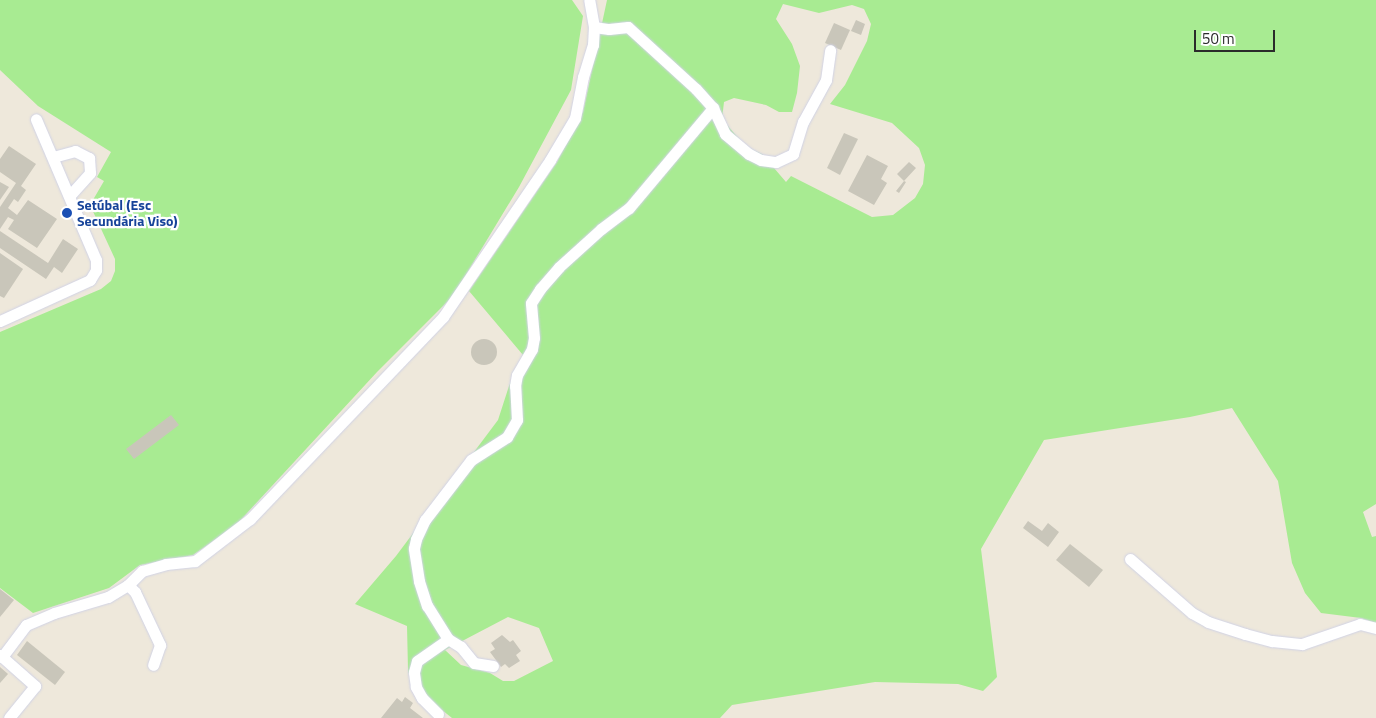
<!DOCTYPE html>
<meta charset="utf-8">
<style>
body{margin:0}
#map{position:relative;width:1376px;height:718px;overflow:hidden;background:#eee8db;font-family:"Titillium Web",sans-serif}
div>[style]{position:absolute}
.green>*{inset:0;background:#a8eb92}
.building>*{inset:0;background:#c9c6ba}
.round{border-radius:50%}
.roads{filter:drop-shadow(0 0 1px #d0d2e5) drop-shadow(0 0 1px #d0d2e5)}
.minor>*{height:11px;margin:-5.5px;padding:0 5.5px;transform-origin:5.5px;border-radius:5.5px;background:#fff}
.dots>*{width:14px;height:14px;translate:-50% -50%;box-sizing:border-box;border:2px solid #fff;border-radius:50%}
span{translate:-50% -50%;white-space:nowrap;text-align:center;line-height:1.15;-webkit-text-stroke:4.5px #fff;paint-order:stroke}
.transit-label{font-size:14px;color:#164399;font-weight:700}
.left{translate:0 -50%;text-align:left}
.scale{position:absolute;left:1194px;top:30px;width:81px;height:22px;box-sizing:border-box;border:2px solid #2b2b2b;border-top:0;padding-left:6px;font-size:15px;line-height:18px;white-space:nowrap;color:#2b2b2b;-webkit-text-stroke:4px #fff;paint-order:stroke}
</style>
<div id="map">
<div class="green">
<div style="clip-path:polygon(0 0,572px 0,583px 16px,571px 90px,519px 187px,453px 296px,377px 372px,236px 525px,193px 555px,140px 565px,109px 588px,33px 613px,0 588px,0 332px,101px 289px,111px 281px,115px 271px,115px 259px,90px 205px,104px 181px,97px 177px,111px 152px,38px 106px,0 70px)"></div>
<div style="clip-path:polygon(evenodd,607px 0,1376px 0,1376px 504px,1363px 512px,1372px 537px,1376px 536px,1376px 623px,1361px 618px,1321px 613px,1305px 593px,1292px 563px,1278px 481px,1232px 408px,1190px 417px,1044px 440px,981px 549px,997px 677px,983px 691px,958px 684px,875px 682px,732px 705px,720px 718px,452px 718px,432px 702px,411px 682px,408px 670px,407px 626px,355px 604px,396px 556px,498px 420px,509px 386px,523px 355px,469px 291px,557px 162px,583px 112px,607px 0,783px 4px,819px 13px,852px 5px,864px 9px,871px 24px,867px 41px,845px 85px,830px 104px,892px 123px,919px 148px,925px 165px,923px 184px,915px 198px,893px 215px,872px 217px,791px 176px,786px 182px,762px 154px,746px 147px,722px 119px,724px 102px,734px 98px,766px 105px,779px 112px,792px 112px,797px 93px,800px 66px,792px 44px,776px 19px,783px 4px,607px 0,508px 617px,539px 628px,553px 661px,514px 681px,503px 681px,490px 673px,461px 665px,445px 650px,508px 617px)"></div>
</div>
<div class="building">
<div style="clip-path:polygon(856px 20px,865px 24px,861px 35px,851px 31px)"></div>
<div style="clip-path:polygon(834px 23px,850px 30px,841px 50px,825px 43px)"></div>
<div style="clip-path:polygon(844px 133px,858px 139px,840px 175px,827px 168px)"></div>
<div style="clip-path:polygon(9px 146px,36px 164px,21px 186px,26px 190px,18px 202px,14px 199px,8px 208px,17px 215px,28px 200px,57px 219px,37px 248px,8px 229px,14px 220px,8px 217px,0 229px,0 207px,16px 183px,0 172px,0 159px)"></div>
<div style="clip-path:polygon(867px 155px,888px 166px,881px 179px,887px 183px,874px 205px,848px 191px)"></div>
<div style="clip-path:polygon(909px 162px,916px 168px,904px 181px,906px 182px,899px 193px,896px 191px,904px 181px,897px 174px)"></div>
<div style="clip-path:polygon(0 182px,9px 187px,0 200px)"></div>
<div style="clip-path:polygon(0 231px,48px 263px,63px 239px,78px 249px,62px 273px,54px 267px,46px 279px,0 248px)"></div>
<div style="clip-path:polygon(0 253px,23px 269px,4px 298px,0 296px)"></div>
<div class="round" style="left:471px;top:339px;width:26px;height:26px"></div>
<div style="clip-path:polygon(171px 415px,179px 425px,134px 459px,126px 449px)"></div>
<div style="clip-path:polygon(1028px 521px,1042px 531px,1048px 523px,1059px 532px,1048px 547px,1023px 528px)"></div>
<div style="clip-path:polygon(1070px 544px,1103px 570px,1089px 587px,1056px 560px)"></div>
<div style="clip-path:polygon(0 589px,14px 600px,0 617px)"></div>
<div style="clip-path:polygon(502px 635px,510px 642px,513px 640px,521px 651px,516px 655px,520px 661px,509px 668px,505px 664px,501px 667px,490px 652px,495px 649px,491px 643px)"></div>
<div style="clip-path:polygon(27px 641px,65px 672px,55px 685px,17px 655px)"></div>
<div style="clip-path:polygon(0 667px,8px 674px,0 683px)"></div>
<div style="clip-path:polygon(405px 697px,413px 703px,410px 708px,423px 718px,381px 718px,397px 698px,402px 702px)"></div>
</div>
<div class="roads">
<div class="minor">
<div style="left:594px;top:27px;width:15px;rotate:8deg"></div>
<div style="left:609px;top:29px;width:19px;rotate:-6deg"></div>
<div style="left:628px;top:27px;width:92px;rotate:42.4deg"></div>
<div style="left:696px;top:89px;width:25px;rotate:48deg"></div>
<div style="left:713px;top:108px;width:29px;rotate:65deg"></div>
<div style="left:725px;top:134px;width:31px;rotate:40deg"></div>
<div style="left:749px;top:154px;width:13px;rotate:27deg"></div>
<div style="left:761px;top:160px;width:15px;rotate:8deg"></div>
<div style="left:776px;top:162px;width:19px;rotate:-25deg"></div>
<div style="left:793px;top:154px;width:34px;rotate:-73deg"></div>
<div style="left:803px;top:122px;width:48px;rotate:-61.3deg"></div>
<div style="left:826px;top:80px;width:30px;rotate:-82deg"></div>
<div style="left:53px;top:157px;width:23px;rotate:-15deg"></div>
<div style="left:75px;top:151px;width:16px;rotate:27deg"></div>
<div style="left:89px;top:158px;width:15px;rotate:86deg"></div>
<div style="left:90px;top:173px;width:31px;rotate:132deg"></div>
<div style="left:0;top:321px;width:99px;rotate:-24.5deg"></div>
<div style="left:90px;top:280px;width:12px;rotate:-59deg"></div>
<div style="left:96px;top:270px;width:10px;rotate:-90deg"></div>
<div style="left:96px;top:260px;width:153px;rotate:-113.1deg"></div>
<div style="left:1130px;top:559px;width:82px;rotate:41.1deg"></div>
<div style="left:1192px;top:613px;width:18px;rotate:29deg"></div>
<div style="left:1208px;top:622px;width:39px;rotate:18deg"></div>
<div style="left:1245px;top:634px;width:28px;rotate:15deg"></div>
<div style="left:1272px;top:641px;width:30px;rotate:6deg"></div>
<div style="left:1302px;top:644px;width:61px;rotate:-19deg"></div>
<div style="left:1360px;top:624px;width:16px;rotate:14deg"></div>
<div style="left:128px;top:585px;width:10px;rotate:45deg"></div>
<div style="left:135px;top:592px;width:59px;rotate:64.7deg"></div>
<div style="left:160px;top:645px;width:21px;rotate:109deg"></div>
<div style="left:0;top:655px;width:47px;rotate:41.5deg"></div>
<div style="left:35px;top:686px;width:41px;rotate:129.1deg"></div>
<div style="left:2px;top:657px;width:40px;rotate:-53deg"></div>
<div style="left:26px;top:625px;width:30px;rotate:-23deg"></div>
<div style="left:54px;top:613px;width:56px;rotate:-16.5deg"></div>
<div style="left:108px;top:597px;width:23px;rotate:-31deg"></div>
<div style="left:128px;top:585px;width:20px;rotate:-45deg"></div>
<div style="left:142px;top:571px;width:25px;rotate:-16deg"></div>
<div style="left:166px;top:564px;width:29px;rotate:-6deg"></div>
<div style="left:195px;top:561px;width:69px;rotate:-37.4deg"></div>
<div style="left:250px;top:519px;width:279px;rotate:-46.3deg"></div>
<div style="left:443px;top:317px;width:190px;rotate:-55.7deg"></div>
<div style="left:550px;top:160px;width:49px;rotate:-59.2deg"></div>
<div style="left:575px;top:118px;width:42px;rotate:-79deg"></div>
<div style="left:583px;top:77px;width:34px;rotate:-73deg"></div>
<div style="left:593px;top:45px;width:18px;rotate:-87deg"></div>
<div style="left:594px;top:27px;width:27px;rotate:-100deg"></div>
<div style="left:493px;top:666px;width:19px;rotate:-171deg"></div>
<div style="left:474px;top:663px;width:21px;rotate:-129deg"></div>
<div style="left:461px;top:647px;width:15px;rotate:-148deg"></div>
<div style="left:448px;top:639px;width:39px;rotate:-122deg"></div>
<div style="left:427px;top:606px;width:26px;rotate:-108deg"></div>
<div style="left:419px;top:581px;width:33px;rotate:-99deg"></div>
<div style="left:414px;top:548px;width:9px;rotate:-77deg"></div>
<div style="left:416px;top:539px;width:21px;rotate:-65deg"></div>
<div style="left:425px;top:520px;width:76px;rotate:-52.5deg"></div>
<div style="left:471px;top:460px;width:43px;rotate:-32.6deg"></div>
<div style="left:507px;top:437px;width:20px;rotate:-60deg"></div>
<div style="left:517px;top:420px;width:34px;rotate:-93deg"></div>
<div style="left:515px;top:386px;width:11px;rotate:-80deg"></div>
<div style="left:517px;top:375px;width:30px;rotate:-60deg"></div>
<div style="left:532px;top:349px;width:11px;rotate:-80deg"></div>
<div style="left:534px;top:338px;width:35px;rotate:-95deg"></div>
<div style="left:531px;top:303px;width:17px;rotate:-57deg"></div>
<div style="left:540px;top:289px;width:29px;rotate:-49deg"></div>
<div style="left:559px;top:267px;width:57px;rotate:-42.1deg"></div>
<div style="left:601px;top:229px;width:35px;rotate:-37deg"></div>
<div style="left:629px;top:208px;width:131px;rotate:-50deg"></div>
<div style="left:438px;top:714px;width:23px;rotate:-135deg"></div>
<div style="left:422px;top:698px;width:13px;rotate:-119deg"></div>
<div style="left:416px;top:687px;width:15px;rotate:-98deg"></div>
<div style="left:414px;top:672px;width:11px;rotate:-75deg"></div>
<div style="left:417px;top:661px;width:38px;rotate:-35deg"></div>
</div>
</div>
<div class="dots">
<div style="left:67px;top:213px;background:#1a4fb4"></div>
</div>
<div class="transit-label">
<span class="left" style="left:77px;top:213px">Setúbal (Esc<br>Secundária Viso)</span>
</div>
<div class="scale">50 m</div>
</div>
